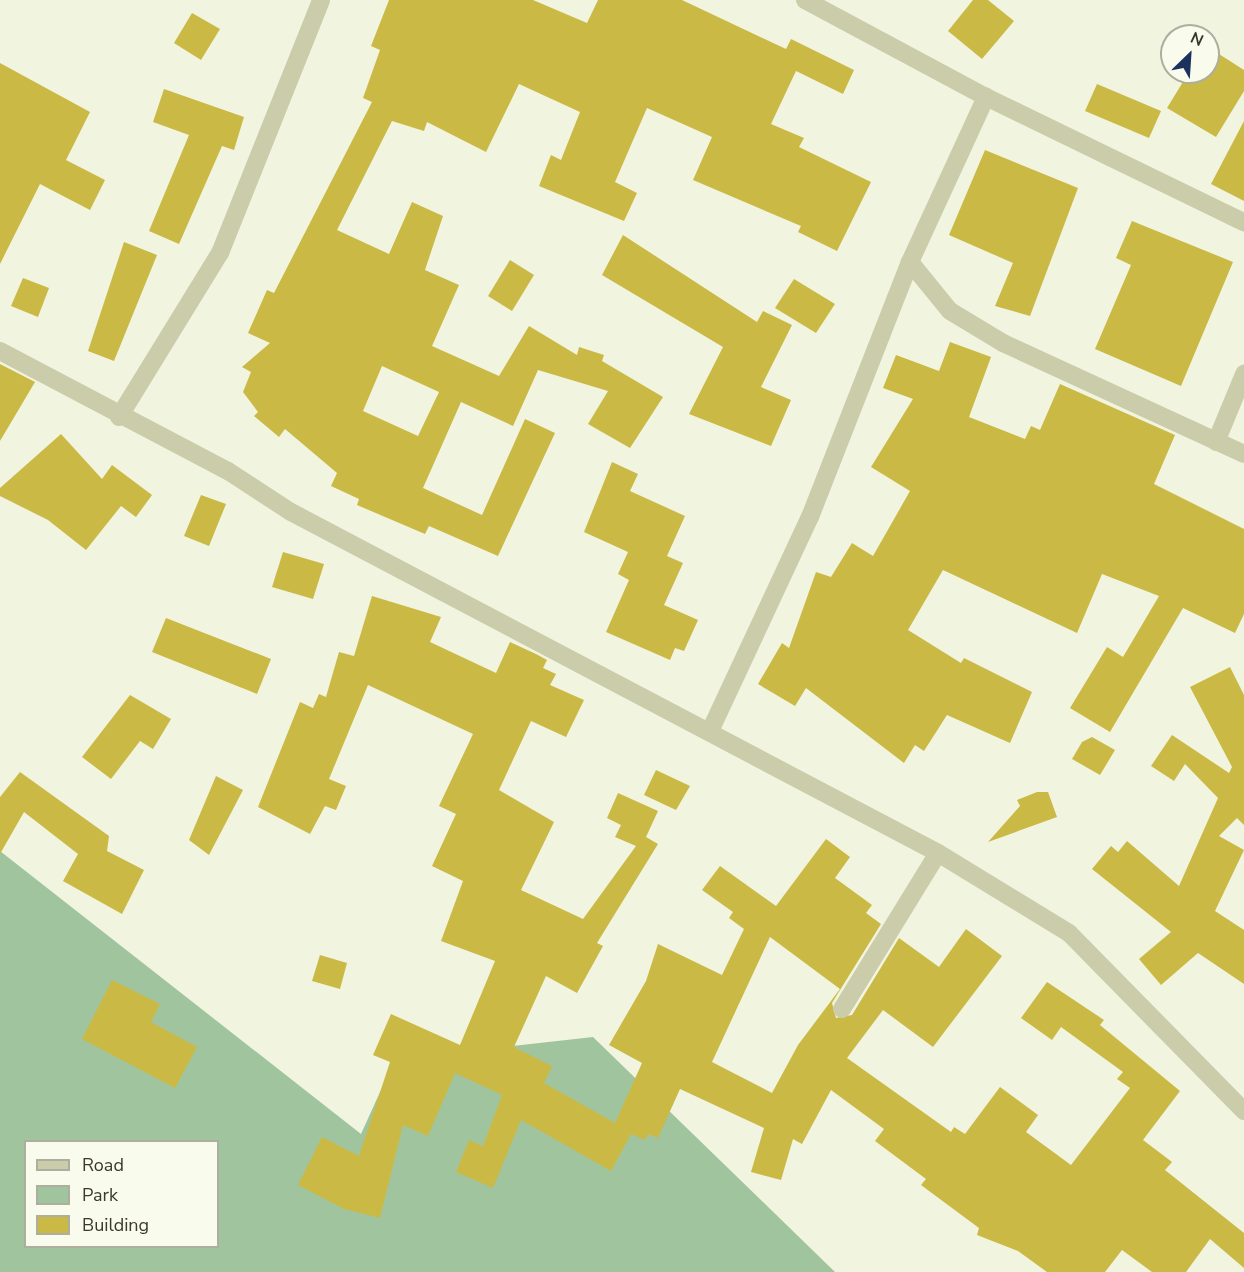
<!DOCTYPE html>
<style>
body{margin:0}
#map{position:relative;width:1244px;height:1272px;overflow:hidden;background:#f1f4df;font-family:"Nunito Sans",sans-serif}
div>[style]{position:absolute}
.green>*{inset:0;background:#a0c59e}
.building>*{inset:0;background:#cbb946}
.street>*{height:18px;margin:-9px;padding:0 9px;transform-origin:9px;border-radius:9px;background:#cbcdaa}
span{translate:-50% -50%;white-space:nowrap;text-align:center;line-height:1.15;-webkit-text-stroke:4.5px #f9fbec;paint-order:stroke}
.legend{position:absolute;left:24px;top:1140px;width:195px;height:108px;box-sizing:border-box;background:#f9fbec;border:2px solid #adae9e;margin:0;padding:8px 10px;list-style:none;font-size:18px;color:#3b3a2a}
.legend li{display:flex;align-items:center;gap:12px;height:30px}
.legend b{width:30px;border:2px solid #adae9e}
.north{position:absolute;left:1160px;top:24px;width:60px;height:60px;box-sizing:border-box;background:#f9fbec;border:2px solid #adae9e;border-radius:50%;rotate:25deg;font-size:16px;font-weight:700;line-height:24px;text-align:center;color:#3b3a2a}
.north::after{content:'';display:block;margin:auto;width:21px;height:27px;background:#1d315f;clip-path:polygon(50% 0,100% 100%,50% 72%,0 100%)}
</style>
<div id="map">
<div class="green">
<div style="clip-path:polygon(evenodd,0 851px,361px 1134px,395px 1059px,593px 1037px,835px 1272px,0 1272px,0 851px,26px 1142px,218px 1142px,218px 1246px,26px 1246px,26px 1142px)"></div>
</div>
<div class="building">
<div style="clip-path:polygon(evenodd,389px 0,533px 0,587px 23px,598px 0,682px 0,786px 49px,791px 39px,854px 70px,843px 94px,796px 71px,771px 124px,804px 138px,799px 147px,871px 182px,837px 251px,798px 232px,801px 226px,693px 180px,712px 137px,647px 108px,615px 182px,637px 193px,624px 221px,539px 186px,551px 155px,561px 160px,580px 112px,519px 84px,486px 152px,427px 122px,424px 131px,392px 121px,337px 230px,389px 254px,412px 202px,443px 216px,425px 270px,459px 285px,432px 346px,499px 376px,529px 326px,577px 355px,579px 347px,604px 355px,602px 361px,663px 397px,630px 448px,588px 424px,608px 391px,538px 370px,513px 426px,461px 402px,423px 488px,482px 515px,525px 419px,555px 433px,498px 556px,429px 526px,425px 534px,357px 505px,359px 499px,331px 486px,337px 473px,285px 429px,279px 437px,254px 416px,258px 412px,243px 392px,251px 372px,242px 367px,270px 343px,248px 333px,267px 290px,274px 293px,372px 102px,363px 98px,380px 50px,371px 46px,389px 0,382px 366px,439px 392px,418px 436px,363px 411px,382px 366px)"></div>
<div style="clip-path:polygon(973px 0,988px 0,1014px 21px,982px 59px,948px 31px)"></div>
<div style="clip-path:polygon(192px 13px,220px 29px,201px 60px,174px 43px)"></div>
<div style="clip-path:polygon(1208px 47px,1244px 70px,1244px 91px,1216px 137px,1167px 108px,1189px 72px,1208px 72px)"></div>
<div style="clip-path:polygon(0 63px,90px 112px,66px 160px,105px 180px,90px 210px,40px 184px,0 264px)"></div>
<div style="clip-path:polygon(1097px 84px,1161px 111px,1149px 138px,1085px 111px)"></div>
<div style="clip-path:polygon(164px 89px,244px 117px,234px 150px,222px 146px,179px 244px,149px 231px,189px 135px,153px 122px)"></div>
<div style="clip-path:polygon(1244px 121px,1244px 201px,1211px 184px)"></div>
<div style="clip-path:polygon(985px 150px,1078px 188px,1030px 316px,995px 306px,1013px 263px,949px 235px)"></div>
<div style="clip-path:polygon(1132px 221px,1233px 262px,1181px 386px,1095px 349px,1131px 265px,1116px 258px)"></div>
<div style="clip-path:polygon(623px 235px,757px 322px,763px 311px,792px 325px,761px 387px,791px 400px,771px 446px,689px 414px,723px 347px,602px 275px)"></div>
<div style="clip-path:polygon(124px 242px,157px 255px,114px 361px,88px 351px)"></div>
<div style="clip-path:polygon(510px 260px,534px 275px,512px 311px,488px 296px)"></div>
<div style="clip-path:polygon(23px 278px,49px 288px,38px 317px,11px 306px)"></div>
<div style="clip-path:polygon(794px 279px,835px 304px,816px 333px,775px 308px)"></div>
<div style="clip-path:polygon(950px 342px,991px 357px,969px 417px,1025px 439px,1031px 426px,1040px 430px,1060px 384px,1175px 435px,1154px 484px,1244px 529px,1244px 614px,1235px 633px,1183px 608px,1110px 732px,1070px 708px,1107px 647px,1123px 657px,1159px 596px,1102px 574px,1077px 633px,943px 570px,908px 630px,961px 663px,964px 658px,1032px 692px,1010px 743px,947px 715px,924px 751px,915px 745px,904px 763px,806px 688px,795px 706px,758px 684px,782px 643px,789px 648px,816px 572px,831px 577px,852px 543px,873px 556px,910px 491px,871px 467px,913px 399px,883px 388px,896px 355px,939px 371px)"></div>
<div style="clip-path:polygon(0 364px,35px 382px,0 441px)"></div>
<div style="clip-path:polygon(61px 434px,102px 479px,112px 465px,152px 495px,136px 517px,121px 506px,86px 550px,48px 520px,0 496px,0 488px)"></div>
<div style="clip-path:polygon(612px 462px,638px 474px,630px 491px,685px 516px,667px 556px,683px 563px,664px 605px,698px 620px,684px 651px,675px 648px,670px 660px,606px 632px,629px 580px,618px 574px,628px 552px,584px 532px)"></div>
<div style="clip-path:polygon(201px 495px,226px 504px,209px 546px,184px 536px)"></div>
<div style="clip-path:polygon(283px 552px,324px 564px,313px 599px,272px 587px)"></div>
<div style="clip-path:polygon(evenodd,372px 596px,441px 617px,430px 642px,496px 673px,510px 642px,536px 654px,547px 660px,543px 668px,556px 674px,550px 685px,584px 700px,566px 737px,531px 721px,499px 790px,554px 822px,521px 890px,583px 919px,636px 846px,615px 837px,621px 825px,607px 818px,618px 793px,658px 811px,646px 837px,658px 844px,597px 943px,603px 946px,577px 993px,546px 976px,514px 1047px,552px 1066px,544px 1083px,615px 1123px,642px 1063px,609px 1045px,646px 981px,658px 944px,722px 975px,744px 929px,729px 918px,733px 912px,702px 890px,720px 866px,776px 906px,826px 839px,850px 857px,835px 878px,872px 905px,866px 913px,881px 924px,832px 1003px,836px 1018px,852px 1015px,899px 938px,939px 967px,966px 929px,1002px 956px,933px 1047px,883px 1010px,847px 1058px,951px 1132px,954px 1127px,965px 1134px,1000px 1087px,1038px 1115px,1026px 1132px,1071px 1165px,1130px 1088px,1117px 1079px,1123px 1072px,1061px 1027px,1052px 1040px,1021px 1018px,1047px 982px,1104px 1020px,1100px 1025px,1180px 1091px,1143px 1140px,1172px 1162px,1165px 1170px,1244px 1233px,1244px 1268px,1210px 1239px,1186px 1272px,1152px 1272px,1122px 1250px,1105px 1272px,1047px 1272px,1018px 1251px,977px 1235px,979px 1228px,921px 1185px,926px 1179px,875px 1141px,884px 1129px,831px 1090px,802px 1144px,793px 1139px,781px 1180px,751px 1172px,764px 1128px,680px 1089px,658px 1138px,648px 1134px,645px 1140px,631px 1134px,611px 1171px,521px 1120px,493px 1188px,456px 1172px,469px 1140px,483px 1146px,502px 1095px,455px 1073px,428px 1136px,403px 1125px,380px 1218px,344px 1209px,298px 1185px,322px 1137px,359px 1156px,390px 1062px,373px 1055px,391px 1014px,460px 1045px,495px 961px,441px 941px,463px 881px,432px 866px,456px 814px,439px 806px,473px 734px,368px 685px,329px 779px,346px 786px,336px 810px,325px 806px,310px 834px,258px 807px,300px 702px,313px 708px,319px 694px,326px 697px,339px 652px,354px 656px,372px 596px,770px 937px,840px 989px,798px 1045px,772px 1093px,712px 1062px,770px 937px)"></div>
<div style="clip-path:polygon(166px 618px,271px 659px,257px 694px,152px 652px)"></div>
<div style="clip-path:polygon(1230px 667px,1244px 695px,1244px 825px,1237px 818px,1219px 836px,1244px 850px,1215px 911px,1244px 930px,1244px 984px,1198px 953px,1161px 985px,1139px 959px,1171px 932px,1092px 869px,1111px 846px,1118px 852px,1127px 841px,1179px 886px,1218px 798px,1185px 764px,1174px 781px,1151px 766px,1172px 735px,1229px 773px,1232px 767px,1190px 687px)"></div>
<div style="clip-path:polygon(130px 695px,171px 719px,153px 749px,140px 741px,111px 779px,82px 757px)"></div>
<div style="clip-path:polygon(1092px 737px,1115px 750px,1100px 775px,1072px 759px,1082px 742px)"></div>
<div style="clip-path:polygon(656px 770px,690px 786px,676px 810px,644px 795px)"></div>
<div style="clip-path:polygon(20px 772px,109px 836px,107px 851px,144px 870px,122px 914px,63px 881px,78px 854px,24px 812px,0 854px,0 797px)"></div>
<div style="clip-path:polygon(216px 776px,243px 790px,209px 855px,189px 840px)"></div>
<div style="clip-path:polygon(1037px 792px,1048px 792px,1057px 817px,988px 842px,1020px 806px,1017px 800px)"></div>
<div style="clip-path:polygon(320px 955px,347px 963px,340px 989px,312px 981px)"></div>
<div style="clip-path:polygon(112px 980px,160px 1004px,151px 1022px,197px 1047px,175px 1088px,82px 1039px)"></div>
</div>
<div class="street">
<div style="left:805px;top:0;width:205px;rotate:28.2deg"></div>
<div style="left:986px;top:97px;width:287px;rotate:25.9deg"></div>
<div style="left:910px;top:262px;width:63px;rotate:50.8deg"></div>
<div style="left:950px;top:311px;width:62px;rotate:31.1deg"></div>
<div style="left:1003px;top:343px;width:265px;rotate:24.7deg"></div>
<div style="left:0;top:351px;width:258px;rotate:27.8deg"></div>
<div style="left:228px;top:471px;width:75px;rotate:33.1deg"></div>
<div style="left:291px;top:512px;width:731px;rotate:27.79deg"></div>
<div style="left:938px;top:853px;width:153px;rotate:31.4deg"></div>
<div style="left:1069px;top:933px;width:250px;rotate:45.5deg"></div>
<div style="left:119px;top:417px;width:193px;rotate:-58.4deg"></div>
<div style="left:220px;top:253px;width:272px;rotate:-68.2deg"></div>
<div style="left:1216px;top:442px;width:74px;rotate:-67.6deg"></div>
<div style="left:711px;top:729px;width:234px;rotate:-65deg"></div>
<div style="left:810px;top:517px;width:274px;rotate:-68.6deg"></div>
<div style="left:910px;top:262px;width:182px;rotate:-65.3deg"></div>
<div style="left:842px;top:1009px;width:183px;rotate:-58.4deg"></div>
</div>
<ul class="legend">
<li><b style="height:8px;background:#cbcdaa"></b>Road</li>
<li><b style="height:16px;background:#a0c59e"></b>Park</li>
<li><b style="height:16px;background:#cbb946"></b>Building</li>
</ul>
<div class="north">N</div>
</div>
